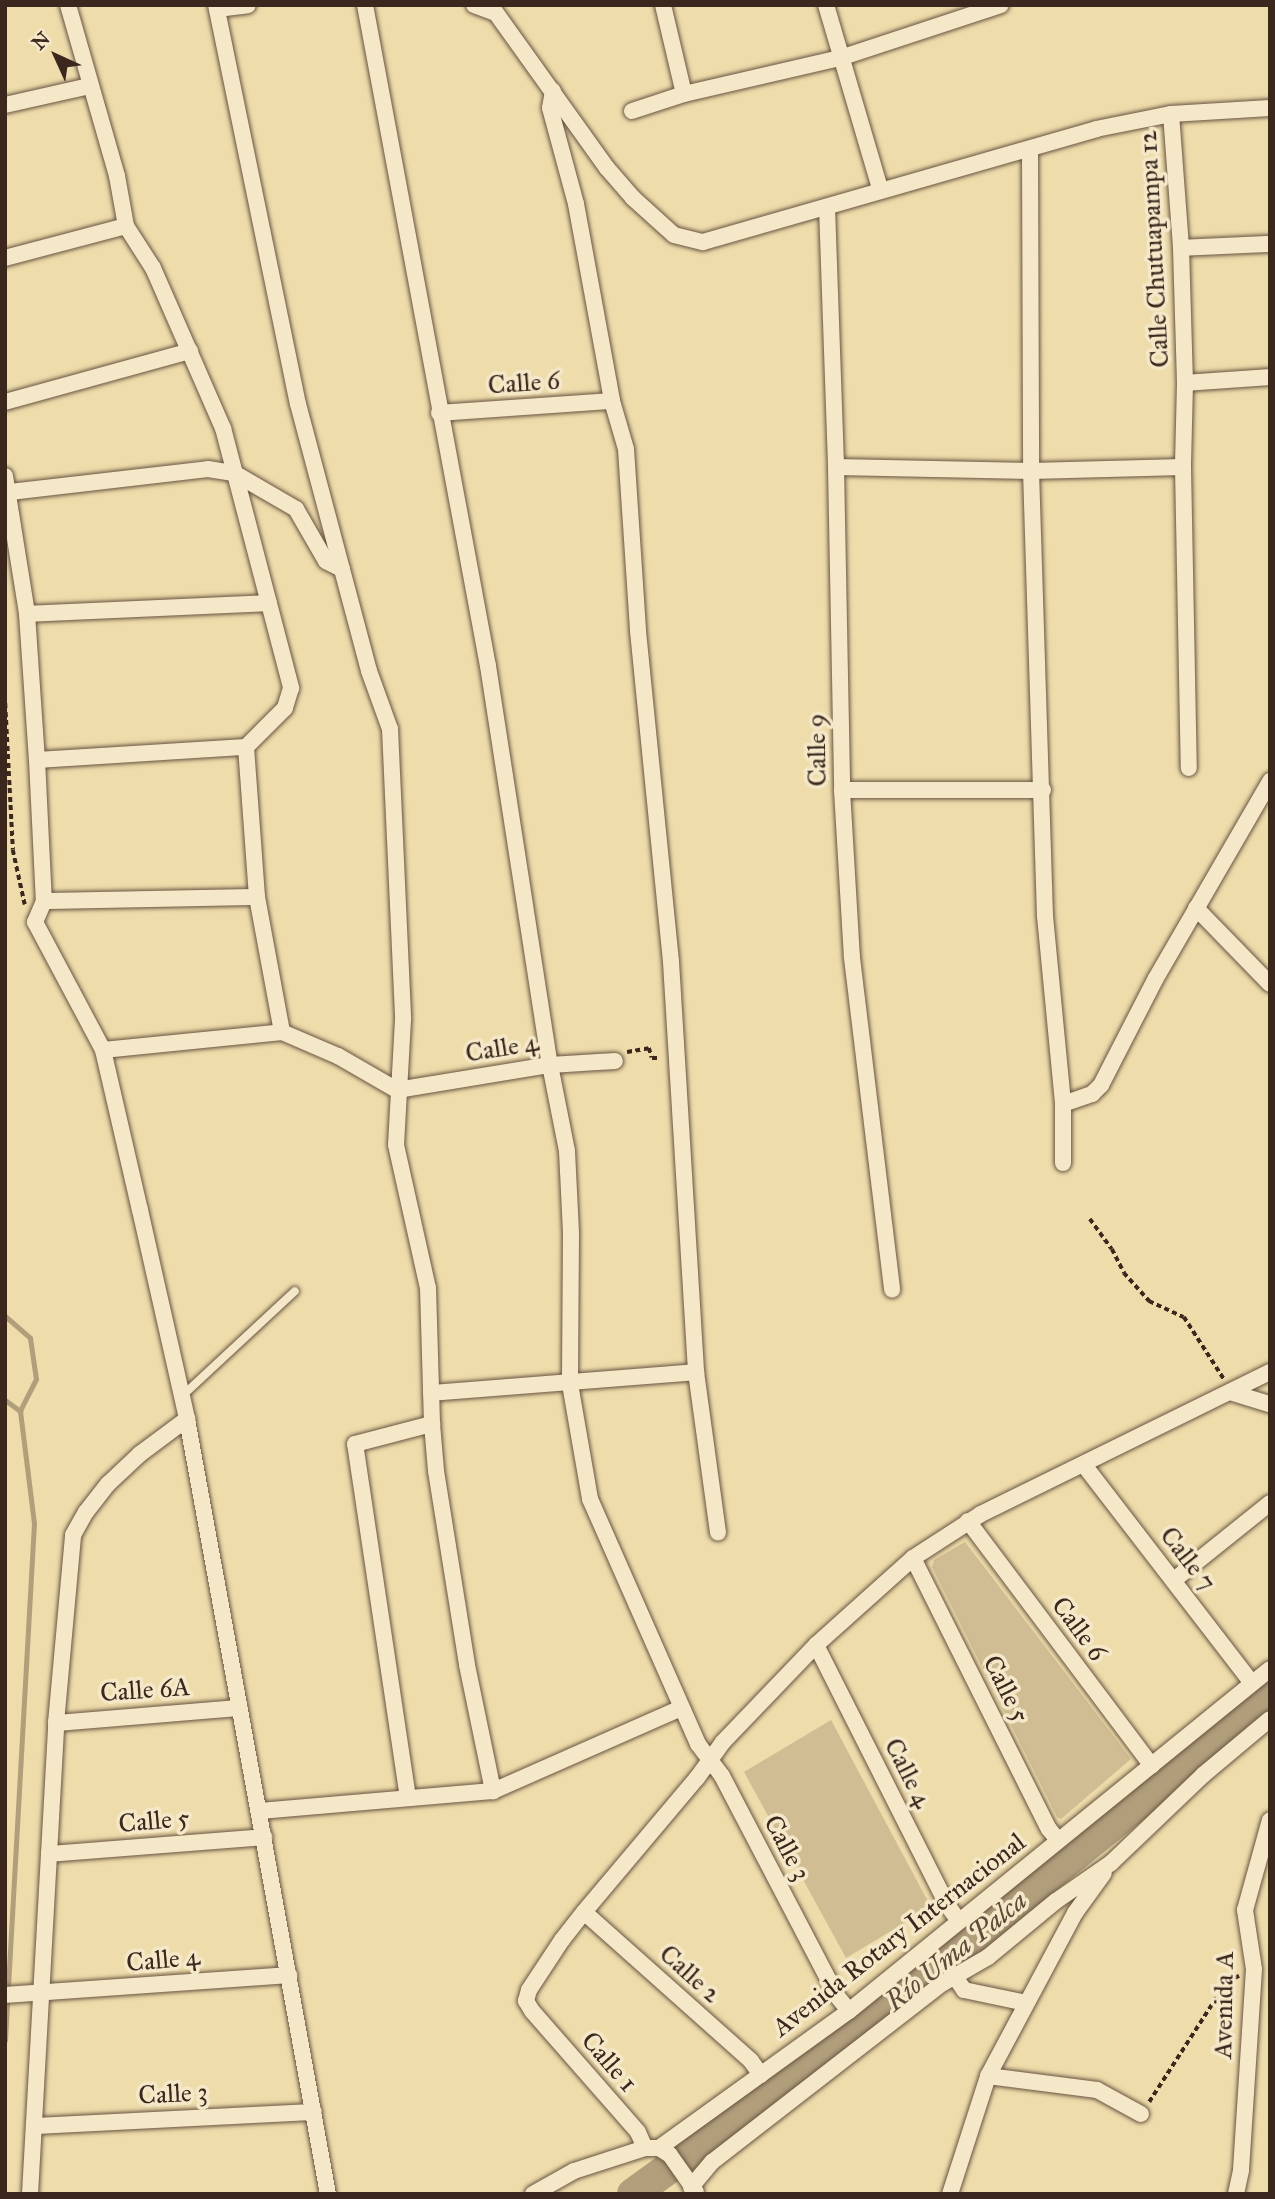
<!DOCTYPE html>
<meta charset="utf-8">
<style>
body{margin:0}
#map{position:relative;width:1275px;height:2199px;overflow:hidden;background:#eedcab;font-family:"IM FELL Great Primer",serif}
div>[style]{position:absolute}
.green>*{inset:0;background:#d0bd93}
.stream>*{height:5px;margin:-2.5px;padding:0 2.5px;transform-origin:2.5px;border-radius:2.5px;background:#b19e7b}
.river>*{height:32px;margin:-16px;padding:0 16px;transform-origin:16px;border-radius:16px;background:#b19e7b}
.path>*{height:3.5px;margin-top:-1.75px;transform-origin:0;background:repeating-linear-gradient(90deg,#3b271e 0 5px,transparent 0 8.5px)}
.roads{filter:drop-shadow(0 0 2px #685441) drop-shadow(0 0 2px #685441)}
.service>*{height:8px;margin:-4px;padding:0 4px;transform-origin:4px;border-radius:4px;background:#f4e8c8}
.minor>*{height:16px;margin:-8px;padding:0 8px;transform-origin:8px;border-radius:8px;background:#f4e8c8}
span{translate:-50% -50%;white-space:nowrap;text-align:center;line-height:1.15;-webkit-text-stroke:7px #f4e8c8;paint-order:stroke}
.street-label{font-size:26px;color:#3b271e}
.water-label{font-size:28px;color:#5e4b3a;font-style:italic}
.frame{position:absolute;inset:0;border:7px solid #3b271e;pointer-events:none}
.north{position:absolute;left:21px;top:21px;width:70px;height:70px;-webkit-text-stroke:5px #f4e8c8;paint-order:stroke;rotate:315deg;font-size:19px;font-weight:700;line-height:28px;text-align:center;color:#3b271e}
.north::after{content:'';display:block;margin:auto;width:24px;height:32px;background:#3b271e;clip-path:polygon(50% 0,100% 100%,50% 72%,0 100%)}
</style>
<div id="map">
<div class="green">
<div style="clip-path:polygon(965px 1542px,1131px 1759px,1061px 1819px,1057px 1817px,932px 1567px,934px 1560px)"></div>
<div style="clip-path:polygon(831px 1720px,931px 1907px,846px 1958px,744px 1772px)"></div>
</div>
<div class="stream">
<div style="left:5px;top:1316px;width:33px;rotate:41deg"></div>
<div style="left:30px;top:1338px;width:41px;rotate:81.7deg"></div>
<div style="left:36px;top:1379px;width:36px;rotate:117deg"></div>
<div style="left:20px;top:1411px;width:113px;rotate:82.9deg"></div>
<div style="left:34px;top:1523px;width:518px;rotate:93.21deg"></div>
<div style="left:5px;top:1400px;width:19px;rotate:36deg"></div>
</div>
<div class="river">
<div style="left:633px;top:2194px;width:273px;rotate:-35.9deg"></div>
<div style="left:854px;top:2034px;width:535px;rotate:-39.01deg"></div>
</div>
<div class="path">
<div style="left:5px;top:695px;width:155px;rotate:87deg"></div>
<div style="left:13px;top:850px;width:56px;rotate:77.7deg"></div>
<div style="left:627px;top:1052px;width:22px;rotate:-10deg"></div>
<div style="left:649px;top:1048px;width:10px;rotate:73deg"></div>
<div style="left:652px;top:1058px;width:8px"></div>
<div style="left:1090px;top:1219px;width:37px;rotate:54deg"></div>
<div style="left:1112px;top:1249px;width:27px;rotate:63deg"></div>
<div style="left:1124px;top:1273px;width:38px;rotate:48deg"></div>
<div style="left:1149px;top:1301px;width:38px;rotate:25deg"></div>
<div style="left:1184px;top:1317px;width:74px;rotate:57.2deg"></div>
<div style="left:1149px;top:2102px;width:144px;rotate:-57.2deg"></div>
<div style="left:1227px;top:1981px;width:13px;rotate:-23deg"></div>
</div>
<div class="roads">
<div class="service">
<div style="left:182px;top:1396px;width:154px;rotate:-42.9deg"></div>
</div>
<div class="minor">
<div style="left:68px;top:5px;width:178px;rotate:74deg"></div>
<div style="left:117px;top:176px;width:51px;rotate:79.8deg"></div>
<div style="left:126px;top:226px;width:50px;rotate:57.3deg"></div>
<div style="left:153px;top:268px;width:175px;rotate:66.4deg"></div>
<div style="left:223px;top:428px;width:269px;rotate:75.3deg"></div>
<div style="left:291px;top:688px;width:21px;rotate:107deg"></div>
<div style="left:285px;top:708px;width:55px;rotate:135deg"></div>
<div style="left:246px;top:747px;width:150px;rotate:85.8deg"></div>
<div style="left:257px;top:897px;width:137px;rotate:79.5deg"></div>
<div style="left:216px;top:5px;width:407px;rotate:78.4deg"></div>
<div style="left:298px;top:404px;width:276px;rotate:75.1deg"></div>
<div style="left:369px;top:671px;width:62px;rotate:70.1deg"></div>
<div style="left:390px;top:729px;width:291px;rotate:87.4deg"></div>
<div style="left:403px;top:1020px;width:125px;rotate:93.2deg"></div>
<div style="left:396px;top:1145px;width:147px;rotate:77.4deg"></div>
<div style="left:428px;top:1288px;width:136px;rotate:88.3deg"></div>
<div style="left:432px;top:1424px;width:47px;rotate:85.1deg"></div>
<div style="left:436px;top:1471px;width:196px;rotate:80.9deg"></div>
<div style="left:467px;top:1665px;width:129px;rotate:78.3deg"></div>
<div style="left:365px;top:5px;width:672px;rotate:79.46deg"></div>
<div style="left:488px;top:666px;width:404px;rotate:81.2deg"></div>
<div style="left:550px;top:1065px;width:88px;rotate:78.8deg"></div>
<div style="left:567px;top:1151px;width:83px;rotate:87.2deg"></div>
<div style="left:571px;top:1234px;width:150px;rotate:90.4deg"></div>
<div style="left:570px;top:1384px;width:117px;rotate:80.1deg"></div>
<div style="left:590px;top:1499px;width:268px;rotate:66.2deg"></div>
<div style="left:698px;top:1744px;width:40px;rotate:53deg"></div>
<div style="left:722px;top:1776px;width:248px;rotate:62.4deg"></div>
<div style="left:837px;top:1996px;width:19px;rotate:51deg"></div>
<div style="left:474px;top:5px;width:23px;rotate:20deg"></div>
<div style="left:496px;top:13px;width:191px;rotate:54.4deg"></div>
<div style="left:607px;top:168px;width:40px;rotate:49deg"></div>
<div style="left:633px;top:198px;width:55px;rotate:42.1deg"></div>
<div style="left:674px;top:235px;width:30px;rotate:14deg"></div>
<div style="left:703px;top:242px;width:409px;rotate:-16deg"></div>
<div style="left:1096px;top:129px;width:76px;rotate:-11.3deg"></div>
<div style="left:1171px;top:114px;width:99px;rotate:-3.5deg"></div>
<div style="left:663px;top:5px;width:91px;rotate:76.7deg"></div>
<div style="left:826px;top:5px;width:192px;rotate:73.6deg"></div>
<div style="left:217px;top:9px;width:31px;rotate:-7deg"></div>
<div style="left:553px;top:91px;width:17px;rotate:100deg"></div>
<div style="left:550px;top:108px;width:99px;rotate:74.8deg"></div>
<div style="left:576px;top:204px;width:200px;rotate:79.6deg"></div>
<div style="left:612px;top:401px;width:50px;rotate:73.7deg"></div>
<div style="left:626px;top:449px;width:182px;rotate:86.2deg"></div>
<div style="left:638px;top:631px;width:333px;rotate:84.3deg"></div>
<div style="left:671px;top:962px;width:411px;rotate:86.5deg"></div>
<div style="left:696px;top:1372px;width:162px;rotate:82.2deg"></div>
<div style="left:5px;top:105px;width:86px;rotate:-12.7deg"></div>
<div style="left:632px;top:111px;width:55px;rotate:-18.1deg"></div>
<div style="left:684px;top:94px;width:160px;rotate:-13deg"></div>
<div style="left:840px;top:58px;width:169px;rotate:-18.2deg"></div>
<div style="left:1171px;top:114px;width:134px;rotate:85.7deg"></div>
<div style="left:1181px;top:248px;width:135px;rotate:88.3deg"></div>
<div style="left:1185px;top:383px;width:84px;rotate:91.4deg"></div>
<div style="left:1183px;top:467px;width:301px;rotate:88.9deg"></div>
<div style="left:1030px;top:149px;width:322px;rotate:89.8deg"></div>
<div style="left:1031px;top:471px;width:445px;rotate:88.2deg"></div>
<div style="left:1045px;top:916px;width:189px;rotate:84.5deg"></div>
<div style="left:1063px;top:1104px;width:59px;rotate:90deg"></div>
<div style="left:827px;top:207px;width:260px;rotate:88deg"></div>
<div style="left:836px;top:467px;width:323px;rotate:88.9deg"></div>
<div style="left:842px;top:790px;width:168px;rotate:86.6deg"></div>
<div style="left:852px;top:958px;width:334px;rotate:83.1deg"></div>
<div style="left:1181px;top:248px;width:89px;rotate:-2.6deg"></div>
<div style="left:5px;top:258px;width:125px;rotate:-14.8deg"></div>
<div style="left:1185px;top:383px;width:85px;rotate:-4deg"></div>
<div style="left:5px;top:402px;width:192px;rotate:-15.4deg"></div>
<div style="left:439px;top:413px;width:173px;rotate:-4deg"></div>
<div style="left:836px;top:467px;width:195px;rotate:1.2deg"></div>
<div style="left:1031px;top:471px;width:152px;rotate:-1.5deg"></div>
<div style="left:5px;top:476px;width:140px;rotate:80.9deg"></div>
<div style="left:27px;top:614px;width:146px;rotate:86.1deg"></div>
<div style="left:37px;top:760px;width:141px;rotate:87.2deg"></div>
<div style="left:44px;top:901px;width:23px;rotate:113deg"></div>
<div style="left:35px;top:922px;width:145px;rotate:62deg"></div>
<div style="left:103px;top:1050px;width:164px;rotate:77deg"></div>
<div style="left:140px;top:1210px;width:214px;rotate:77.3deg"></div>
<div style="left:187px;top:1419px;width:788px;rotate:79.69deg"></div>
<div style="left:10px;top:492px;width:199px;rotate:-6.6deg"></div>
<div style="left:208px;top:469px;width:26px;rotate:9deg"></div>
<div style="left:234px;top:473px;width:72px;rotate:30.1deg"></div>
<div style="left:296px;top:509px;width:60px;rotate:60deg"></div>
<div style="left:326px;top:561px;width:18px;rotate:27deg"></div>
<div style="left:27px;top:614px;width:242px;rotate:-2.6deg"></div>
<div style="left:37px;top:760px;width:209px;rotate:-3.6deg"></div>
<div style="left:842px;top:790px;width:201px"></div>
<div style="left:44px;top:901px;width:213px;rotate:-1.1deg"></div>
<div style="left:1196px;top:908px;width:106px;rotate:45.8deg"></div>
<div style="left:103px;top:1050px;width:180px;rotate:-5.7deg"></div>
<div style="left:282px;top:1032px;width:61px;rotate:23.2deg"></div>
<div style="left:338px;top:1056px;width:68px;rotate:30deg"></div>
<div style="left:397px;top:1090px;width:155px;rotate:-9.3deg"></div>
<div style="left:550px;top:1065px;width:65px;rotate:-3.5deg"></div>
<div style="left:1063px;top:1104px;width:31px;rotate:-19deg"></div>
<div style="left:1092px;top:1094px;width:13px;rotate:-45deg"></div>
<div style="left:1101px;top:1085px;width:120px;rotate:-62.8deg"></div>
<div style="left:1156px;top:978px;width:228px;rotate:-59.9deg"></div>
<div style="left:431px;top:1393px;width:266px;rotate:-4.5deg"></div>
<div style="left:1233px;top:1393px;width:39px;rotate:17deg"></div>
<div style="left:1084px;top:1465px;width:275px;rotate:52.4deg"></div>
<div style="left:968px;top:1521px;width:306px;rotate:53.1deg"></div>
<div style="left:913px;top:1558px;width:303px;rotate:63.4deg"></div>
<div style="left:1049px;top:1829px;width:14px;rotate:51deg"></div>
<div style="left:1174px;top:1580px;width:123px;rotate:-38.7deg"></div>
<div style="left:816px;top:1645px;width:292px;rotate:63.2deg"></div>
<div style="left:948px;top:1906px;width:19px;rotate:54deg"></div>
<div style="left:56px;top:1723px;width:184px;rotate:-4.7deg"></div>
<div style="left:408px;top:1798px;width:358px;rotate:-98.5deg"></div>
<div style="left:355px;top:1444px;width:80px;rotate:-14.6deg"></div>
<div style="left:259px;top:1811px;width:235px;rotate:-4.9deg"></div>
<div style="left:493px;top:1791px;width:206px;rotate:-23.8deg"></div>
<div style="left:49px;top:1854px;width:216px;rotate:-4.5deg"></div>
<div style="left:584px;top:1912px;width:224px;rotate:41.7deg"></div>
<div style="left:751px;top:2061px;width:17px;rotate:54deg"></div>
<div style="left:955px;top:1977px;width:16px;rotate:55deg"></div>
<div style="left:964px;top:1990px;width:63px;rotate:11.8deg"></div>
<div style="left:5px;top:1995px;width:285px;rotate:-4deg"></div>
<div style="left:988px;top:2076px;width:110px;rotate:7.3deg"></div>
<div style="left:1097px;top:2090px;width:50px;rotate:28.6deg"></div>
<div style="left:34px;top:2126px;width:280px;rotate:-2.9deg"></div>
<div style="left:645px;top:2148px;width:17px;rotate:-114deg"></div>
<div style="left:638px;top:2132px;width:161px;rotate:-131.2deg"></div>
<div style="left:532px;top:2011px;width:12px;rotate:-121deg"></div>
<div style="left:526px;top:2001px;width:11px;rotate:-75deg"></div>
<div style="left:529px;top:1990px;width:60px;rotate:-56.6deg"></div>
<div style="left:562px;top:1940px;width:36px;rotate:-52deg"></div>
<div style="left:584px;top:1912px;width:175px;rotate:-49.9deg"></div>
<div style="left:697px;top:1778px;width:44px;rotate:-54.2deg"></div>
<div style="left:723px;top:1742px;width:134px;rotate:-46.2deg"></div>
<div style="left:816px;top:1645px;width:130px;rotate:-41.9deg"></div>
<div style="left:913px;top:1558px;width:81px;rotate:-32.9deg"></div>
<div style="left:981px;top:1514px;width:322px;rotate:-26.2deg"></div>
<div style="left:659px;top:2148px;width:13px;rotate:32deg"></div>
<div style="left:670px;top:2155px;width:45px;rotate:54.9deg"></div>
<div style="left:691px;top:2187px;width:33px;rotate:-50deg"></div>
<div style="left:712px;top:2162px;width:292px;rotate:-37.8deg"></div>
<div style="left:943px;top:1983px;width:52px;rotate:-30deg"></div>
<div style="left:988px;top:1957px;width:88px;rotate:-39.5deg"></div>
<div style="left:1056px;top:1901px;width:67px;rotate:-34.6deg"></div>
<div style="left:1111px;top:1863px;width:127px;rotate:-43.7deg"></div>
<div style="left:1203px;top:1775px;width:87px;rotate:-39.9deg"></div>
<div style="left:30px;top:2194px;width:472px;rotate:-86.8deg"></div>
<div style="left:56px;top:1723px;width:189px;rotate:-84.8deg"></div>
<div style="left:73px;top:1535px;width:26px;rotate:-61deg"></div>
<div style="left:86px;top:1512px;width:36px;rotate:-52deg"></div>
<div style="left:108px;top:1484px;width:44px;rotate:-43.2deg"></div>
<div style="left:140px;top:1454px;width:59px;rotate:-36.7deg"></div>
<div style="left:533px;top:2194px;width:47px;rotate:-29.3deg"></div>
<div style="left:574px;top:2171px;width:75px;rotate:-17.9deg"></div>
<div style="left:645px;top:2148px;width:14px"></div>
<div style="left:659px;top:2148px;width:234px;rotate:-35.8deg"></div>
<div style="left:849px;top:2011px;width:542px;rotate:-39.09deg"></div>
<div style="left:950px;top:2194px;width:124px;rotate:-72.1deg"></div>
<div style="left:988px;top:2076px;width:185px;rotate:-61.9deg"></div>
<div style="left:1075px;top:1913px;width:49px;rotate:-54.1deg"></div>
<div style="left:1236px;top:2194px;width:25px;rotate:-78deg"></div>
<div style="left:1241px;top:2170px;width:201px;rotate:-86.3deg"></div>
<div style="left:1254px;top:1969px;width:60px;rotate:-98.7deg"></div>
<div style="left:1245px;top:1910px;width:93px;rotate:-74.5deg"></div>
</div>
</div>
<div class="street-label">
<span style="left:1154px;top:249px;rotate:-93deg">Calle Chutuapampa 12</span>
<span style="left:524px;top:383px;rotate:-4deg">Calle 6</span>
<span style="left:817px;top:750px;rotate:-91deg">Calle 9</span>
<span style="left:502px;top:1048px;rotate:-9deg">Calle 4</span>
<span style="left:1188px;top:1559px;rotate:52deg">Calle 7</span>
<span style="left:1079px;top:1629px;rotate:53deg">Calle 6</span>
<span style="left:1006px;top:1689px;rotate:63deg">Calle 5</span>
<span style="left:145px;top:1690px;rotate:-4deg">Calle 6A</span>
<span style="left:908px;top:1773px;rotate:63deg">Calle 4</span>
<span style="left:154px;top:1821px;rotate:-5deg">Calle 5</span>
<span style="left:787px;top:1848px;rotate:62deg">Calle 3</span>
<span style="left:899px;top:1935px;rotate:-38deg">Avenida Rotary Internacional</span>
<span style="left:163px;top:1960px;rotate:-5deg">Calle 4</span>
<span style="left:690px;top:1974px;rotate:42deg">Calle 2</span>
<span style="left:1224px;top:2005px;rotate:-89deg">Avenida A</span>
<span style="left:609px;top:2062px;rotate:49deg">Calle 1</span>
<span style="left:173px;top:2094px;rotate:-3deg">Calle 3</span>
</div>
<div class="water-label">
<span style="left:956px;top:1951px;rotate:-39deg">Río Uma Palca</span>
</div>
<div class="frame"></div>
<div class="north">N</div>
</div>
